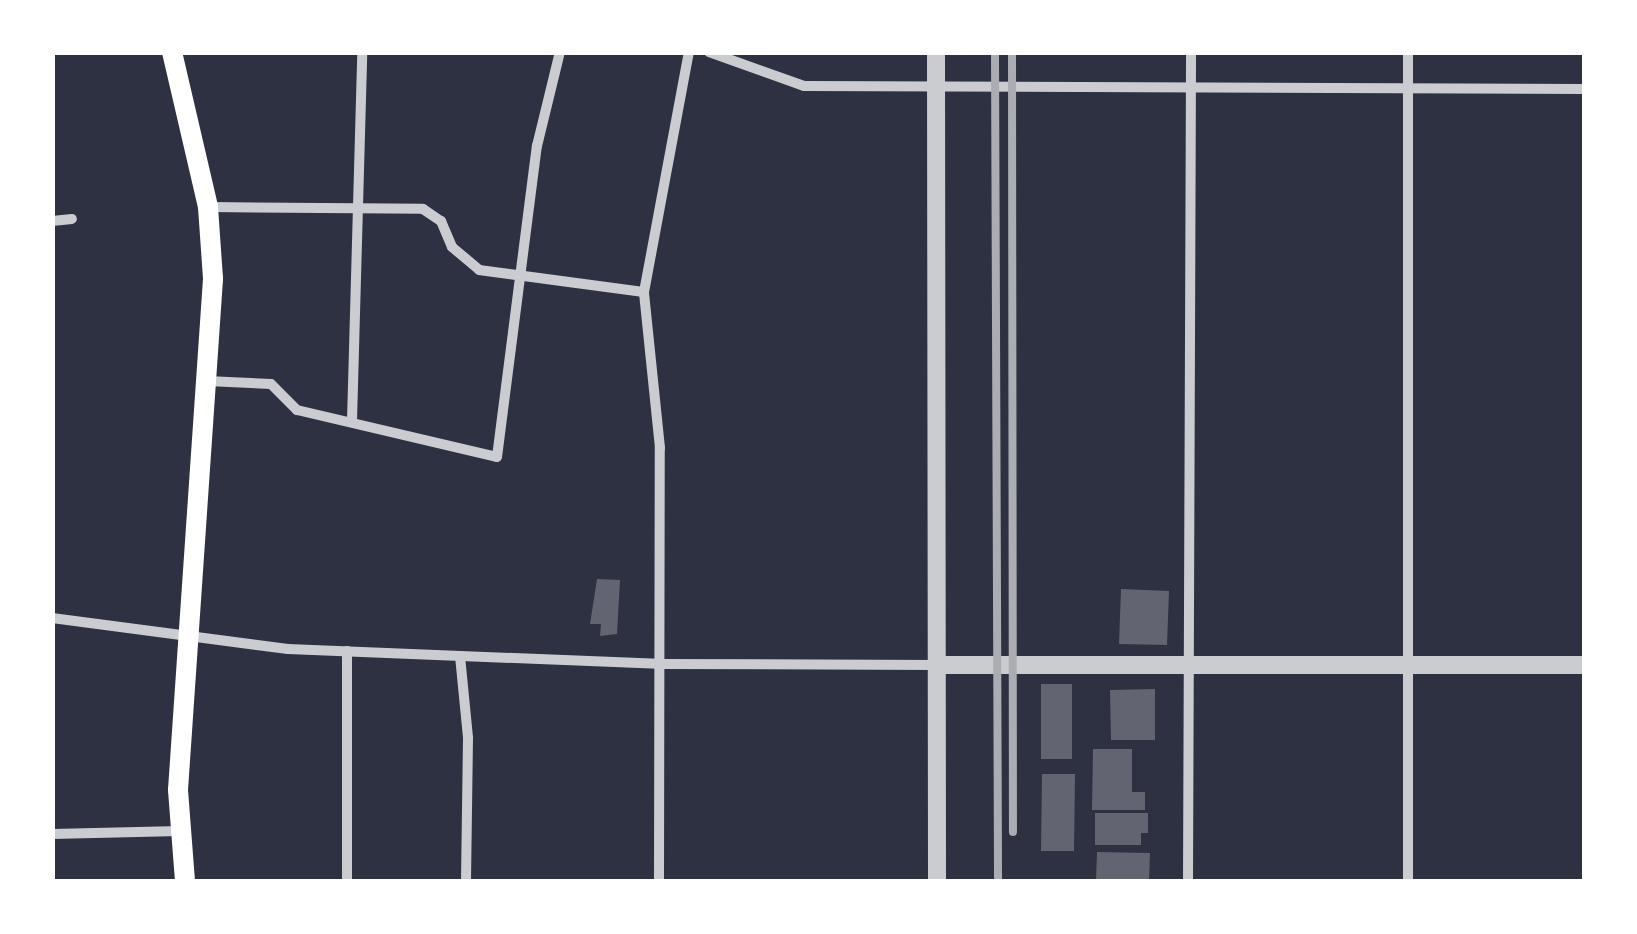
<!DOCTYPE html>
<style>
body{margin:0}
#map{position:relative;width:1637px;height:934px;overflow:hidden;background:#2d3142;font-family:Barlow,sans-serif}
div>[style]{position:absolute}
.building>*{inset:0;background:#626471}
.minor>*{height:10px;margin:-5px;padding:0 5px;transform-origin:5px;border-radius:5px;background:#caccd0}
.tertiary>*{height:18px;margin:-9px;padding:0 9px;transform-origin:9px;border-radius:9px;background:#caccd0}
.secondary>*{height:20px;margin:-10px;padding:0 10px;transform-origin:10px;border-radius:10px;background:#fff}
.rail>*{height:8px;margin:-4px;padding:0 4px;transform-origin:4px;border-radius:4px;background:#abadb3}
span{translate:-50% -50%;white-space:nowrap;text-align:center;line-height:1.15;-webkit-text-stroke:8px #fff;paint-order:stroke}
.frame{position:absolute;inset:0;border:55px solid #fff;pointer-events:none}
</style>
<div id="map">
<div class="building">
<div style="clip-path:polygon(597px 579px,620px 580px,617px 634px,600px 636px,601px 624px,590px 624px)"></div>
<div style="clip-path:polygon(1121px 589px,1169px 591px,1167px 645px,1119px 644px)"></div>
<div style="clip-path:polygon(1041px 684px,1072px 684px,1072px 759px,1041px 759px)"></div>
<div style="clip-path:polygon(1155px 689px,1155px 740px,1111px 740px,1110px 690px)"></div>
<div style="clip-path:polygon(1093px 749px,1132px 749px,1132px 792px,1145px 792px,1145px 810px,1092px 810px)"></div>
<div style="clip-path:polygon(1042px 774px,1075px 774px,1074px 851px,1041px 851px)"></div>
<div style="clip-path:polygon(1095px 813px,1148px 813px,1148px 833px,1141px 833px,1141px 845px,1095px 845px)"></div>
<div style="clip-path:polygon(1097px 852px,1150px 853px,1149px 881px,1096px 880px)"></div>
</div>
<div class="minor">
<div style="left:709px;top:52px;width:101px;rotate:19.7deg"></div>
<div style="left:804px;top:86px;width:780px;rotate:0.22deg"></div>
<div style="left:209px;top:207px;width:214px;rotate:0.5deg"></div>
<div style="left:423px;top:209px;width:22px;rotate:34deg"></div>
<div style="left:441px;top:221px;width:28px;rotate:67deg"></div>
<div style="left:452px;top:247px;width:35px;rotate:40deg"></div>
<div style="left:479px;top:270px;width:166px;rotate:7.6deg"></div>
<div style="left:52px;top:221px;width:20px;rotate:-6deg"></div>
<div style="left:207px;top:381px;width:64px;rotate:2.7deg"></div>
<div style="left:271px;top:384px;width:37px;rotate:45deg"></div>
<div style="left:297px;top:410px;width:205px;rotate:13.2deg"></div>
<div style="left:497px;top:457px;width:314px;rotate:-82.7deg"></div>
<div style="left:537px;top:146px;width:97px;rotate:-76.3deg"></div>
<div style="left:352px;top:421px;width:369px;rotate:-88.4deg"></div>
<div style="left:52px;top:618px;width:238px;rotate:7.5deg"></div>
<div style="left:288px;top:649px;width:370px;rotate:2.3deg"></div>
<div style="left:658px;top:664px;width:279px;rotate:0.2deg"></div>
<div style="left:347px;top:651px;width:231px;rotate:90deg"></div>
<div style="left:460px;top:656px;width:82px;rotate:84.4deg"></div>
<div style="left:468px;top:738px;width:144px;rotate:90.8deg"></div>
<div style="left:52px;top:834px;width:128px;rotate:-1.3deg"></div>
<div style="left:659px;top:882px;width:434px;rotate:-89.9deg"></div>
<div style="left:660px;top:448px;width:157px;rotate:-95.9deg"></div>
<div style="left:644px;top:292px;width:244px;rotate:-79.4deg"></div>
<div style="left:1188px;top:882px;width:830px;rotate:-89.79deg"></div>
<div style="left:1408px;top:882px;width:830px;rotate:-90deg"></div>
</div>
<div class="tertiary">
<div style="left:936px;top:52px;width:830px;rotate:89.93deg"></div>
<div style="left:937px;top:665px;width:647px"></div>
</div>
<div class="secondary">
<div style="left:172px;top:52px;width:159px;rotate:76.9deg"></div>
<div style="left:208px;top:207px;width:72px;rotate:86deg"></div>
<div style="left:213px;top:279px;width:512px;rotate:93.92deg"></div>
<div style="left:178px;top:790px;width:92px;rotate:85.6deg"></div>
</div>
<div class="rail">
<div style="left:995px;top:52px;width:830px;rotate:89.79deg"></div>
<div style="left:1012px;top:52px;width:780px;rotate:89.93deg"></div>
</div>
<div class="frame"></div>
</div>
